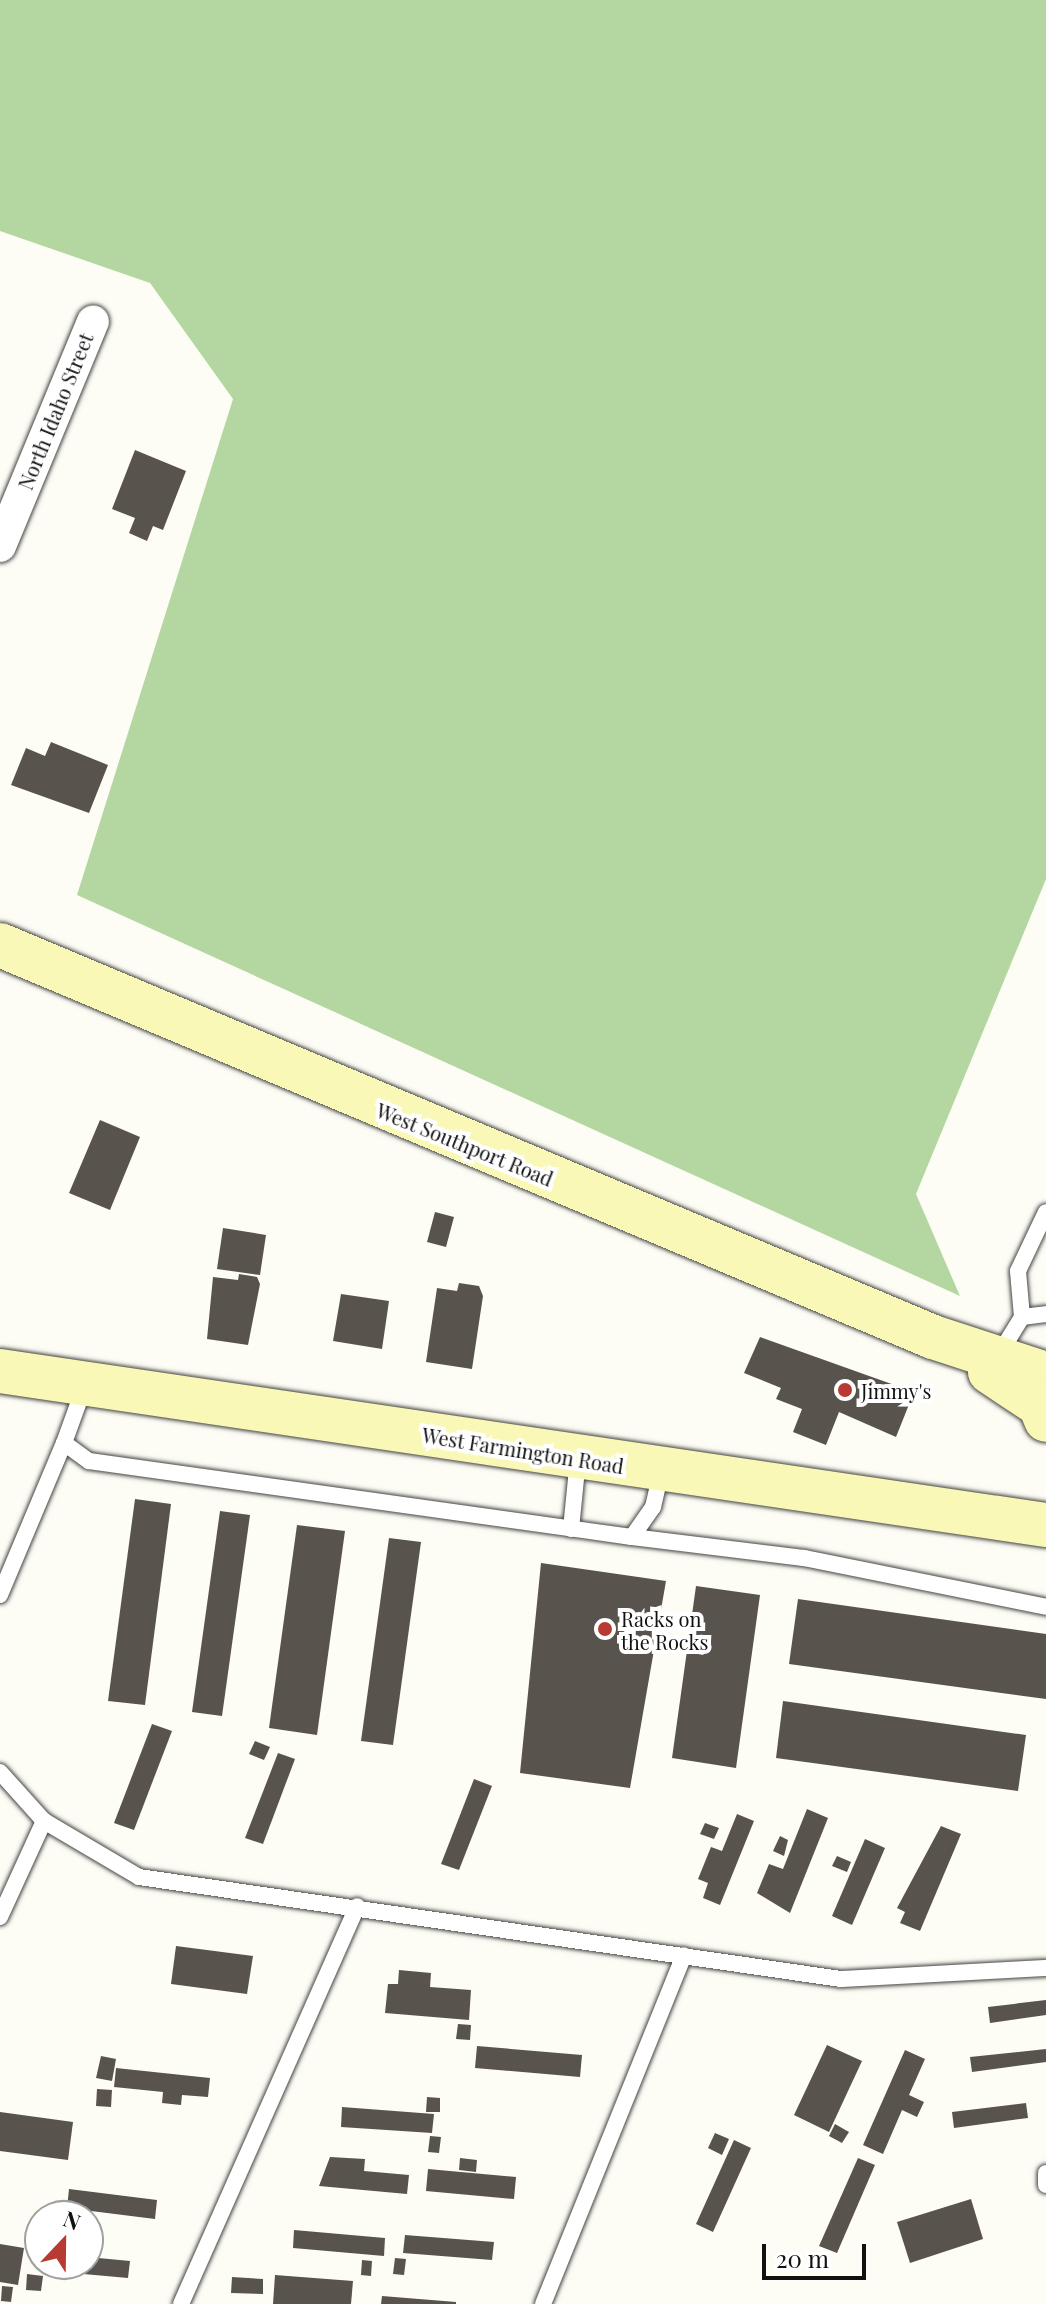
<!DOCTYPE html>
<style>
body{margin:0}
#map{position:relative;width:1046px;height:2304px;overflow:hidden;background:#fefdf5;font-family:"Playfair Display",serif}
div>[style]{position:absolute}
.forest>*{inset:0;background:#b4d7a1}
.building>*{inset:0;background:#59534e}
.roads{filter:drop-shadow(0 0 2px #444) drop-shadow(0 0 2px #444)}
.lane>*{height:16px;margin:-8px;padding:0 8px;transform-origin:8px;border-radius:8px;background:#fff}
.street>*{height:32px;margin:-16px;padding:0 16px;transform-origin:16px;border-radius:16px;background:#fff}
.secondary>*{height:44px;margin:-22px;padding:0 22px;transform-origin:22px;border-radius:22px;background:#f9f8b6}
.dots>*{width:22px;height:22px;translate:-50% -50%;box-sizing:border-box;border:4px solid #fff;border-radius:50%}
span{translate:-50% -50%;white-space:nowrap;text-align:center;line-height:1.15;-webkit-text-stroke:8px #fff;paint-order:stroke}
.street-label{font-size:20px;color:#111}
.poi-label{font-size:20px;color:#111}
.left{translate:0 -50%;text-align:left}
.north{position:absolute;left:24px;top:2200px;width:80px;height:80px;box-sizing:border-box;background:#fff;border:2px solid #a0a0a0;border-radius:50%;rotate:22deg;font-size:22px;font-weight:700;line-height:32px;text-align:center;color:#111}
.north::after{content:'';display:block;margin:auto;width:28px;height:36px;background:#b73a33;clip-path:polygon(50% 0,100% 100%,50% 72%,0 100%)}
.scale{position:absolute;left:762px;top:2244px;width:104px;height:36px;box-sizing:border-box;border:4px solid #111;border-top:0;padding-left:10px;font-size:24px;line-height:28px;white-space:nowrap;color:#111;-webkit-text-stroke:6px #fff;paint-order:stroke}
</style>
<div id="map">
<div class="forest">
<div style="clip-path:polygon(0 0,1046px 0,1046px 879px,916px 1194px,960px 1296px,77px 895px,233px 399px,150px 283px,0 231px)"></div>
</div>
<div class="building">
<div style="clip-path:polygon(135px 450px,186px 471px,163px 530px,153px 526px,147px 541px,129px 533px,135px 518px,112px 509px)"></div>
<div style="clip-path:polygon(51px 742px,108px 765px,89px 813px,11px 785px,26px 748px,45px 756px)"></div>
<div style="clip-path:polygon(100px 1120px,140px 1137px,110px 1210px,69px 1193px)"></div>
<div style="clip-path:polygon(435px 1212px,454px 1217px,446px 1247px,427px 1242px)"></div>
<div style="clip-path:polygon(223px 1228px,266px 1235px,260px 1275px,217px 1269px)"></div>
<div style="clip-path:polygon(239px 1274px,257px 1277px,260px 1284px,248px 1345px,207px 1339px,213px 1277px,238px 1280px)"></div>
<div style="clip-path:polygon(459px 1283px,479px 1286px,483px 1296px,472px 1369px,426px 1362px,437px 1288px,457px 1291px)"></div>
<div style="clip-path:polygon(341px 1294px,389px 1301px,382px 1349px,333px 1341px)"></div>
<div style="clip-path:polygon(760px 1337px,914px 1392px,896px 1437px,839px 1412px,826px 1445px,793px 1432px,802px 1409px,776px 1399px,781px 1388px,744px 1373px)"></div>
<div style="clip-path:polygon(135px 1499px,171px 1504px,145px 1705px,108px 1701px)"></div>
<div style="clip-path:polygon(220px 1511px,250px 1515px,222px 1716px,192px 1712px)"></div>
<div style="clip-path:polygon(297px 1525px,345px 1531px,317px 1735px,269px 1728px)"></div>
<div style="clip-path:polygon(389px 1538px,421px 1542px,393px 1745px,361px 1741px)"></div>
<div style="clip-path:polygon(541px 1563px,666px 1581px,630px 1788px,520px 1773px)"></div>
<div style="clip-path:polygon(696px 1586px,760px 1595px,736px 1768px,672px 1758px)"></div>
<div style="clip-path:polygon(798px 1599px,1046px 1634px,1046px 1699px,789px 1664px)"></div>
<div style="clip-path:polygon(783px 1701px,1026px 1735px,1018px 1791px,776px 1758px)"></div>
<div style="clip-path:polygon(152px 1724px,172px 1731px,134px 1830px,114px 1823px)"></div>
<div style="clip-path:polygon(255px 1741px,270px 1747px,264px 1760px,249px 1754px)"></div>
<div style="clip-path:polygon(278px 1753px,295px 1759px,263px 1844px,245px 1838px)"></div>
<div style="clip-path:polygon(474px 1779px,492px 1786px,459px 1870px,441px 1864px)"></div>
<div style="clip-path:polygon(807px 1809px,828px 1818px,790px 1913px,757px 1893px,769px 1864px,783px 1869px)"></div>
<div style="clip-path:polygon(737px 1814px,754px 1821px,720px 1905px,703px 1898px,708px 1883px,698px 1879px,711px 1847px,722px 1851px)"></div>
<div style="clip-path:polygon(705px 1823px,719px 1828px,714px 1839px,700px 1834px)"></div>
<div style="clip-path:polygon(941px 1826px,961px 1834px,920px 1931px,900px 1923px,905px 1912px,897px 1908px)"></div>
<div style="clip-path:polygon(780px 1836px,788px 1840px,784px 1856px,773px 1851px)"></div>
<div style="clip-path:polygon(865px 1839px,885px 1848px,852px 1925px,832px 1916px)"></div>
<div style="clip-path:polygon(837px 1856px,851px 1862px,847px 1872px,832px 1866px)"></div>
<div style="clip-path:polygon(176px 1946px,253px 1956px,247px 1994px,171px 1984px)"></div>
<div style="clip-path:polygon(399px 1970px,431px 1973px,430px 1987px,471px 1990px,469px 2020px,385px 2013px,388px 1984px,398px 1984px)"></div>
<div style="clip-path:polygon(1046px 2000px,1046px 2015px,990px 2023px,988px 2007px)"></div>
<div style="clip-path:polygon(458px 2024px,471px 2025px,470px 2040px,456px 2039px)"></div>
<div style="clip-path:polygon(827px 2045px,862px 2061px,829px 2132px,794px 2115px)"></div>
<div style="clip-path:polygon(477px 2046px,582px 2055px,580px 2077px,475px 2068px)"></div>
<div style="clip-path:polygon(1046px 2049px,1046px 2062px,972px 2072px,970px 2057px)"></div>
<div style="clip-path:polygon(905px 2050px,925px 2059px,909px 2095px,924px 2102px,917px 2117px,902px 2110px,883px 2154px,863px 2145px)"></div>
<div style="clip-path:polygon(101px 2056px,116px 2059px,112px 2081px,96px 2078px)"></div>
<div style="clip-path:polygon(116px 2068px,210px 2078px,208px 2097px,182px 2095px,181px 2105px,162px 2103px,163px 2092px,114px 2087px)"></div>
<div style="clip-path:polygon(97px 2089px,112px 2090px,111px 2107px,96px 2106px)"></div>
<div style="clip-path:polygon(427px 2097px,440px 2098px,440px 2112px,426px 2112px)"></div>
<div style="clip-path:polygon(1026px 2103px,1028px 2118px,954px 2128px,952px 2112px)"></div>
<div style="clip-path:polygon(342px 2107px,434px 2114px,432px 2133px,341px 2127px)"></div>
<div style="clip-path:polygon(0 2112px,73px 2122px,68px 2160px,0 2151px)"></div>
<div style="clip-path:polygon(835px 2124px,849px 2132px,842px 2143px,829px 2136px)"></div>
<div style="clip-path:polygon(715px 2133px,729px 2139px,722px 2155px,708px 2148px)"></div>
<div style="clip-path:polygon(430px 2136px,441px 2137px,439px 2153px,428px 2152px)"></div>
<div style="clip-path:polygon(734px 2140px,751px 2148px,713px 2232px,696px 2224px)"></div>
<div style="clip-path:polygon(330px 2157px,365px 2159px,364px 2171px,409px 2175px,407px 2194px,319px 2186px)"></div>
<div style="clip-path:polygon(460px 2158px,477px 2160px,476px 2172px,459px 2170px)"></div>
<div style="clip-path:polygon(858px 2158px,875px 2165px,837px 2253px,819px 2246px)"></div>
<div style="clip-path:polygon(428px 2169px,516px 2177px,514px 2199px,426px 2191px)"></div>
<div style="clip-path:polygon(69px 2189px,157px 2200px,155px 2219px,67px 2208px)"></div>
<div style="clip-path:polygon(971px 2199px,983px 2239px,910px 2263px,897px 2222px)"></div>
<div style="clip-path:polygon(294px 2230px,385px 2238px,384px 2256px,293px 2248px)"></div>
<div style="clip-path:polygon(405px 2235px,494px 2242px,492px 2260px,403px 2253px)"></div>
<div style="clip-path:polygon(0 2244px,24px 2248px,18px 2285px,0 2282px)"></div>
<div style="clip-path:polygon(88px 2257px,130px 2261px,128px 2278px,39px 2270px,40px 2264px,88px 2264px)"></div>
<div style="clip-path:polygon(395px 2258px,406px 2259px,404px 2275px,393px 2274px)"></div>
<div style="clip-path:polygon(362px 2260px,372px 2261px,371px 2276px,361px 2275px)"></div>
<div style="clip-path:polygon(27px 2274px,43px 2276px,41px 2291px,26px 2290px)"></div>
<div style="clip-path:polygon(275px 2275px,353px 2281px,351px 2304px,273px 2304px)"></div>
<div style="clip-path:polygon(232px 2277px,263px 2279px,263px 2294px,231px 2293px)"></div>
<div style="clip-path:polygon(2px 2286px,13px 2287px,11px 2302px,1px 2301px)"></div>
<div style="clip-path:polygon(382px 2296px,456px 2302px,456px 2304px,381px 2304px)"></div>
</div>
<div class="roads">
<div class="lane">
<div style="left:1022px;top:1317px;width:46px;rotate:-95deg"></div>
<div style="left:1018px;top:1271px;width:65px;rotate:-64.6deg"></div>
<div style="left:998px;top:1356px;width:46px;rotate:-58.4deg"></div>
<div style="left:1022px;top:1317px;width:24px;rotate:-7deg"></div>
<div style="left:85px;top:1385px;width:62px;rotate:109.9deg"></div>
<div style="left:64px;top:1443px;width:31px;rotate:36deg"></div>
<div style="left:89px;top:1461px;width:548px;rotate:7.97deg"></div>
<div style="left:632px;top:1537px;width:37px;rotate:-55deg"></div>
<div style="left:653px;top:1507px;width:37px;rotate:-77deg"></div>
<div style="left:571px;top:1529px;width:70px;rotate:-84.3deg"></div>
<div style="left:632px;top:1537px;width:173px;rotate:7deg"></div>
<div style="left:804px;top:1558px;width:247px;rotate:11.4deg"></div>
<div style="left:0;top:1595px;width:165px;rotate:-67.2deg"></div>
<div style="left:0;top:1772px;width:66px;rotate:48.1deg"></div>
<div style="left:44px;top:1821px;width:110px;rotate:30.5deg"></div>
<div style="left:139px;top:1877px;width:709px;rotate:8.27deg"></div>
<div style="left:841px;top:1979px;width:205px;rotate:-3.1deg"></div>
<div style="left:0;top:1917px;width:106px;rotate:-65.4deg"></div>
<div style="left:1046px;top:2173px;width:12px;rotate:90deg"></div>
<div style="left:181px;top:2304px;width:435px;rotate:-66.1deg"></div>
<div style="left:543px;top:2304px;width:376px;rotate:-68deg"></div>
</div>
<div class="street">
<div style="left:0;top:546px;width:243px;rotate:-67.5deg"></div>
</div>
<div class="secondary">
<div style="left:0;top:945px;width:1012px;rotate:22.79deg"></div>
<div style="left:933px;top:1337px;width:119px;rotate:18.1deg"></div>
<div style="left:0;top:1371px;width:1057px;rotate:8.38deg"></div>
<div style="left:990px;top:1372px;width:60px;rotate:33.4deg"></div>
<div style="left:1040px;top:1405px;width:16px;rotate:68deg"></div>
</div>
</div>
<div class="dots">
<div style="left:845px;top:1390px;background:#b73a33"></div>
<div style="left:605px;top:1629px;background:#b73a33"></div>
</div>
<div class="street-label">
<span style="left:55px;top:411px;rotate:-68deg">North Idaho Street</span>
<span style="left:465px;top:1144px;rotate:22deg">West Southport Road</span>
<span style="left:523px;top:1450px;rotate:9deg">West Farmington Road</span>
</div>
<div class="poi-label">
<span class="left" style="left:861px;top:1390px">Jimmy's</span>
<span class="left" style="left:621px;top:1630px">Racks on<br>the Rocks</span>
</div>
<div class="north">N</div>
<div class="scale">20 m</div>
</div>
